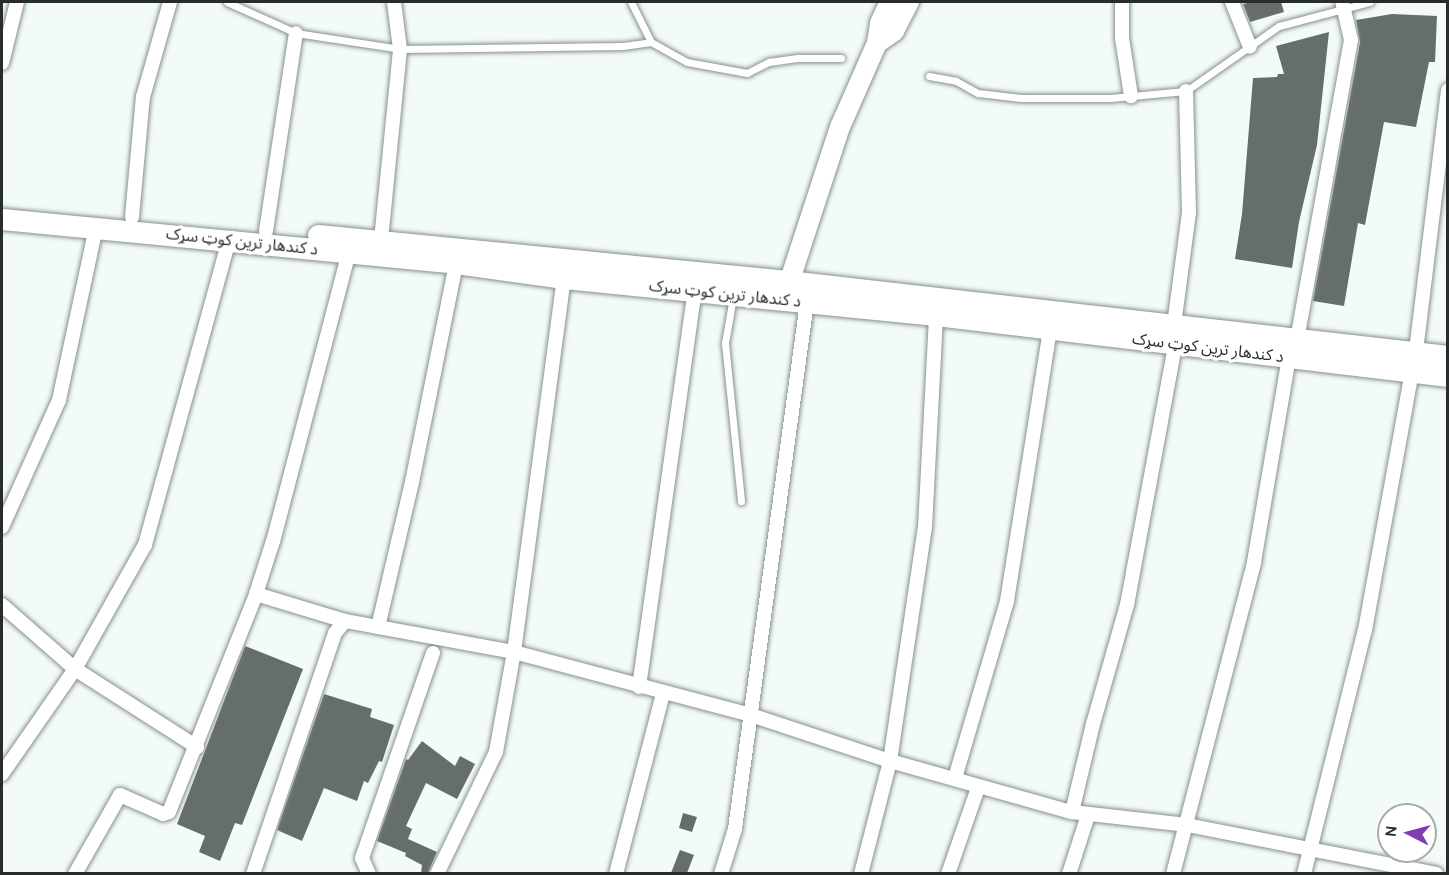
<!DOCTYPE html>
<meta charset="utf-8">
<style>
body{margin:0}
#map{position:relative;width:1449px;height:875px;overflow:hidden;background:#f2fbf7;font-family:Karla,"Noto Sans Arabic",sans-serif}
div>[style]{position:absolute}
.building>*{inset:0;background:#666e6b}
.roads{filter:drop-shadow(0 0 2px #87908c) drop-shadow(0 0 2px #87908c)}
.lane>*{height:7px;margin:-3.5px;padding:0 3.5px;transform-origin:3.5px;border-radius:3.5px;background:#fff}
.street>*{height:14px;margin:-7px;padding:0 7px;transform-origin:7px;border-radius:7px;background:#fff}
.secondary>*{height:20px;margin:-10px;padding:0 10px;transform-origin:10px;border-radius:10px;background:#fff}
.primary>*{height:21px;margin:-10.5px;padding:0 10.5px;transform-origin:10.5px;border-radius:10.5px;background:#fff}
span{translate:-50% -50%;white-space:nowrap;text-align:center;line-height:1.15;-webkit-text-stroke:6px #fff;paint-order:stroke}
.street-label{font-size:16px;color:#282c2a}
.frame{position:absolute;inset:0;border:3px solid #282c2a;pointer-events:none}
.north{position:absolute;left:1377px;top:803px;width:60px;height:60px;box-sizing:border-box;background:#fff;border:2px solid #a9abaa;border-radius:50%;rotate:276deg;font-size:16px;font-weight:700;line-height:24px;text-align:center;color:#282c2a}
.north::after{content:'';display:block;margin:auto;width:21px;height:27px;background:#813caf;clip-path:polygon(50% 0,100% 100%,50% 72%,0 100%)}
</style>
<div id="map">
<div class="building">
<div style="clip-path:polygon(1252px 2px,1281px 2px,1284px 12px,1250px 22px,1243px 4px)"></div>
<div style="clip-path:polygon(1392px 14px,1437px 16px,1435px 62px,1429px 62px,1416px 127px,1384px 122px,1365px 225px,1358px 223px,1344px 306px,1313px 301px,1360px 42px,1356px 20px)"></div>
<div style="clip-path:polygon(1329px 32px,1317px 145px,1299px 222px,1292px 268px,1235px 259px,1242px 214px,1253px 78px,1277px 77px,1278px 74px,1284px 74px,1276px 46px)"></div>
<div style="clip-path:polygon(245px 646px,303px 669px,242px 825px,235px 823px,220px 861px,199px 852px,205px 836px,177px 824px)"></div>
<div style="clip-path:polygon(324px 694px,372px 709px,370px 717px,394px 725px,382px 762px,379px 761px,368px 783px,364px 781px,357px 801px,324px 788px,302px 841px,277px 830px)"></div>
<div style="clip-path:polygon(422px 741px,455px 766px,460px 756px,475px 764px,457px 799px,426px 783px,406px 826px,412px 829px,408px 839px,437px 852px,428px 873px,421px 873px,422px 865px,405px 856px,406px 853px,377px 841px,406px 759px,408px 760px)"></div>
<div style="clip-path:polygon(683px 813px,697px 817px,692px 832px,679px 828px)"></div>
<div style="clip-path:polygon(680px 850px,694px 855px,687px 873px,671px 873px)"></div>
</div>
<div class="roads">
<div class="lane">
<div style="left:227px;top:2px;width:76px;rotate:24.2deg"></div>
<div style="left:296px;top:33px;width:105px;rotate:8.7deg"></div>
<div style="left:400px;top:49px;width:223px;rotate:-0.8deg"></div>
<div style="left:623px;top:46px;width:28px;rotate:-8deg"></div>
<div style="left:631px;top:2px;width:45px;rotate:63.4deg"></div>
<div style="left:651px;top:42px;width:41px;rotate:29.1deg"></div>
<div style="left:687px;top:62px;width:61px;rotate:10.4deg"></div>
<div style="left:747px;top:73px;width:25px;rotate:-27deg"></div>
<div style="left:769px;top:62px;width:30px;rotate:-8deg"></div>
<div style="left:799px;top:58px;width:42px"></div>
<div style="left:929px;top:76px;width:27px;rotate:10deg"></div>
<div style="left:956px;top:81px;width:25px;rotate:29deg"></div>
<div style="left:978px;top:93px;width:43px;rotate:6.6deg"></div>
<div style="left:1021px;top:98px;width:89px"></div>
<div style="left:1110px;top:98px;width:76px;rotate:-5.3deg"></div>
<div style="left:1186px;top:91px;width:113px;rotate:-35deg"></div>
<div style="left:1279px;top:26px;width:94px;rotate:-14.8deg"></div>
<div style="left:733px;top:297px;width:47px;rotate:99.9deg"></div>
<div style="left:725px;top:343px;width:159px;rotate:84.2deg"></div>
</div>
<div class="street">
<div style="left:1122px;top:2px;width:36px;rotate:90deg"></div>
<div style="left:1122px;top:38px;width:59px;rotate:81.2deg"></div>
<div style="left:1232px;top:2px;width:48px;rotate:68.2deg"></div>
<div style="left:2px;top:63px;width:63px;rotate:-76.2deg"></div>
<div style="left:132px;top:217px;width:121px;rotate:-84.8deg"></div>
<div style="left:143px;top:97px;width:99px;rotate:-74.1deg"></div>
<div style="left:266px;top:231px;width:200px;rotate:-81.4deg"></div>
<div style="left:381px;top:240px;width:192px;rotate:-84.3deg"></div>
<div style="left:400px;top:49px;width:47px;rotate:-97.3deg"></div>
<div style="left:349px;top:252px;width:299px;rotate:104.7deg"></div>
<div style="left:273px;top:541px;width:56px;rotate:107.8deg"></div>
<div style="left:256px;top:594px;width:93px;rotate:16.9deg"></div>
<div style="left:345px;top:621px;width:172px;rotate:10.4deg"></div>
<div style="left:514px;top:652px;width:245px;rotate:14.9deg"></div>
<div style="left:751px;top:715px;width:146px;rotate:18.3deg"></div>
<div style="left:890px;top:761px;width:189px;rotate:15.7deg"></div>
<div style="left:1072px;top:812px;width:116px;rotate:6.4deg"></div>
<div style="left:1187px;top:825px;width:254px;rotate:11.1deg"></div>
<div style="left:1174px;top:325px;width:113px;rotate:-82.4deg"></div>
<div style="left:1189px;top:213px;width:122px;rotate:-91.4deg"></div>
<div style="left:1297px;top:340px;width:305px;rotate:-79.8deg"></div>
<div style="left:1351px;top:40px;width:39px;rotate:-103deg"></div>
<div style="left:1416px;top:351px;width:263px;rotate:-83deg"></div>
<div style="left:2px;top:527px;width:139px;rotate:-65.8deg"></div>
<div style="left:59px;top:400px;width:176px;rotate:-77.9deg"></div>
<div style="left:2px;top:605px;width:97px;rotate:41.2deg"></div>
<div style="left:75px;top:669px;width:145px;rotate:32.6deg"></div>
<div style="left:378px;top:627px;width:149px;rotate:-76.8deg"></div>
<div style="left:412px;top:482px;width:223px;rotate:-78.6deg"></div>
<div style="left:639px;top:687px;width:401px;rotate:-82deg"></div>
<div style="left:2px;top:774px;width:128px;rotate:-55.2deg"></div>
<div style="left:75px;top:669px;width:142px;rotate:-60.6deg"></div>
<div style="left:145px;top:545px;width:315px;rotate:-74.6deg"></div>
<div style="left:955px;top:778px;width:184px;rotate:-73.6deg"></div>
<div style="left:1007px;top:601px;width:275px;rotate:-81deg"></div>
<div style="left:1072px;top:812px;width:90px;rotate:-76.6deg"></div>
<div style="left:1093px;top:724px;width:124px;rotate:-74.1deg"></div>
<div style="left:1127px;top:605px;width:264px;rotate:-79.5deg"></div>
<div style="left:75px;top:874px;width:91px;rotate:-60.3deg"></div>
<div style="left:120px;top:795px;width:47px;rotate:23.8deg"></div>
<div style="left:163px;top:814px;width:6px;rotate:-18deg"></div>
<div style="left:169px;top:812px;width:235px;rotate:-68.2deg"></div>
<div style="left:253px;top:874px;width:255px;rotate:-71.2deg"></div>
<div style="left:335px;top:633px;width:16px;rotate:-50deg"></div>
<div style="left:369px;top:874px;width:17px;rotate:-114deg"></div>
<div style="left:362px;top:858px;width:217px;rotate:-70.9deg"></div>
<div style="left:437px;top:874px;width:136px;rotate:-64.2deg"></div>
<div style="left:496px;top:752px;width:102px;rotate:-79.8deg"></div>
<div style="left:514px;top:652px;width:377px;rotate:-82.4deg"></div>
<div style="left:616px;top:874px;width:186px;rotate:-75.4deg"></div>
<div style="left:721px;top:874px;width:47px;rotate:-72.7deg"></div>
<div style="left:735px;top:829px;width:532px;rotate:-82.22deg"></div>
<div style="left:861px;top:874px;width:117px;rotate:-75.6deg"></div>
<div style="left:890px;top:761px;width:237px;rotate:-81.5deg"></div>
<div style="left:925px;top:527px;width:212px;rotate:-87deg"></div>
<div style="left:948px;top:874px;width:91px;rotate:-70.8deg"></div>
<div style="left:1069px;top:874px;width:62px;rotate:-72.1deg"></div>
<div style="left:1173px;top:874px;width:322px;rotate:-75.4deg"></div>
<div style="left:1254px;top:562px;width:207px;rotate:-80.3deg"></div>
<div style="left:1304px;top:874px;width:252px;rotate:-76deg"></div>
<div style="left:1365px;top:630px;width:262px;rotate:-79.7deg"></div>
</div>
<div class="secondary">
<div style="left:877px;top:43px;width:21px;rotate:-35deg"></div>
<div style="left:894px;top:31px;width:33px;rotate:-63deg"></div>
<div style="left:785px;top:295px;width:177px;rotate:-71.9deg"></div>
<div style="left:840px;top:127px;width:92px;rotate:-66.2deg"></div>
<div style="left:877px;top:43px;width:20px;rotate:-81deg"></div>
<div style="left:880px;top:23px;width:23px;rotate:-65deg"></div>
</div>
<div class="primary">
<div style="left:2px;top:219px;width:456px;rotate:5.5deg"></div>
<div style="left:456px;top:263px;width:109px;rotate:7.9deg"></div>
<div style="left:564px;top:278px;width:374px;rotate:5.7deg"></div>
<div style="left:936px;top:315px;width:516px;rotate:6.79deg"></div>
<div style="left:318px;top:235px;width:472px;rotate:5.6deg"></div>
<div style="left:788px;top:281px;width:664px;rotate:6.48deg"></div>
</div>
</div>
<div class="street-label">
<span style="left:242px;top:242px;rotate:6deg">د کندهار ترين کوټ سړک</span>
<span style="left:725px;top:294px;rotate:6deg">د کندهار ترين کوټ سړک</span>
<span style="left:1208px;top:348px;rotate:7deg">د کندهار ترين کوټ سړک</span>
</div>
<div class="frame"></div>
<div class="north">N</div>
</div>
